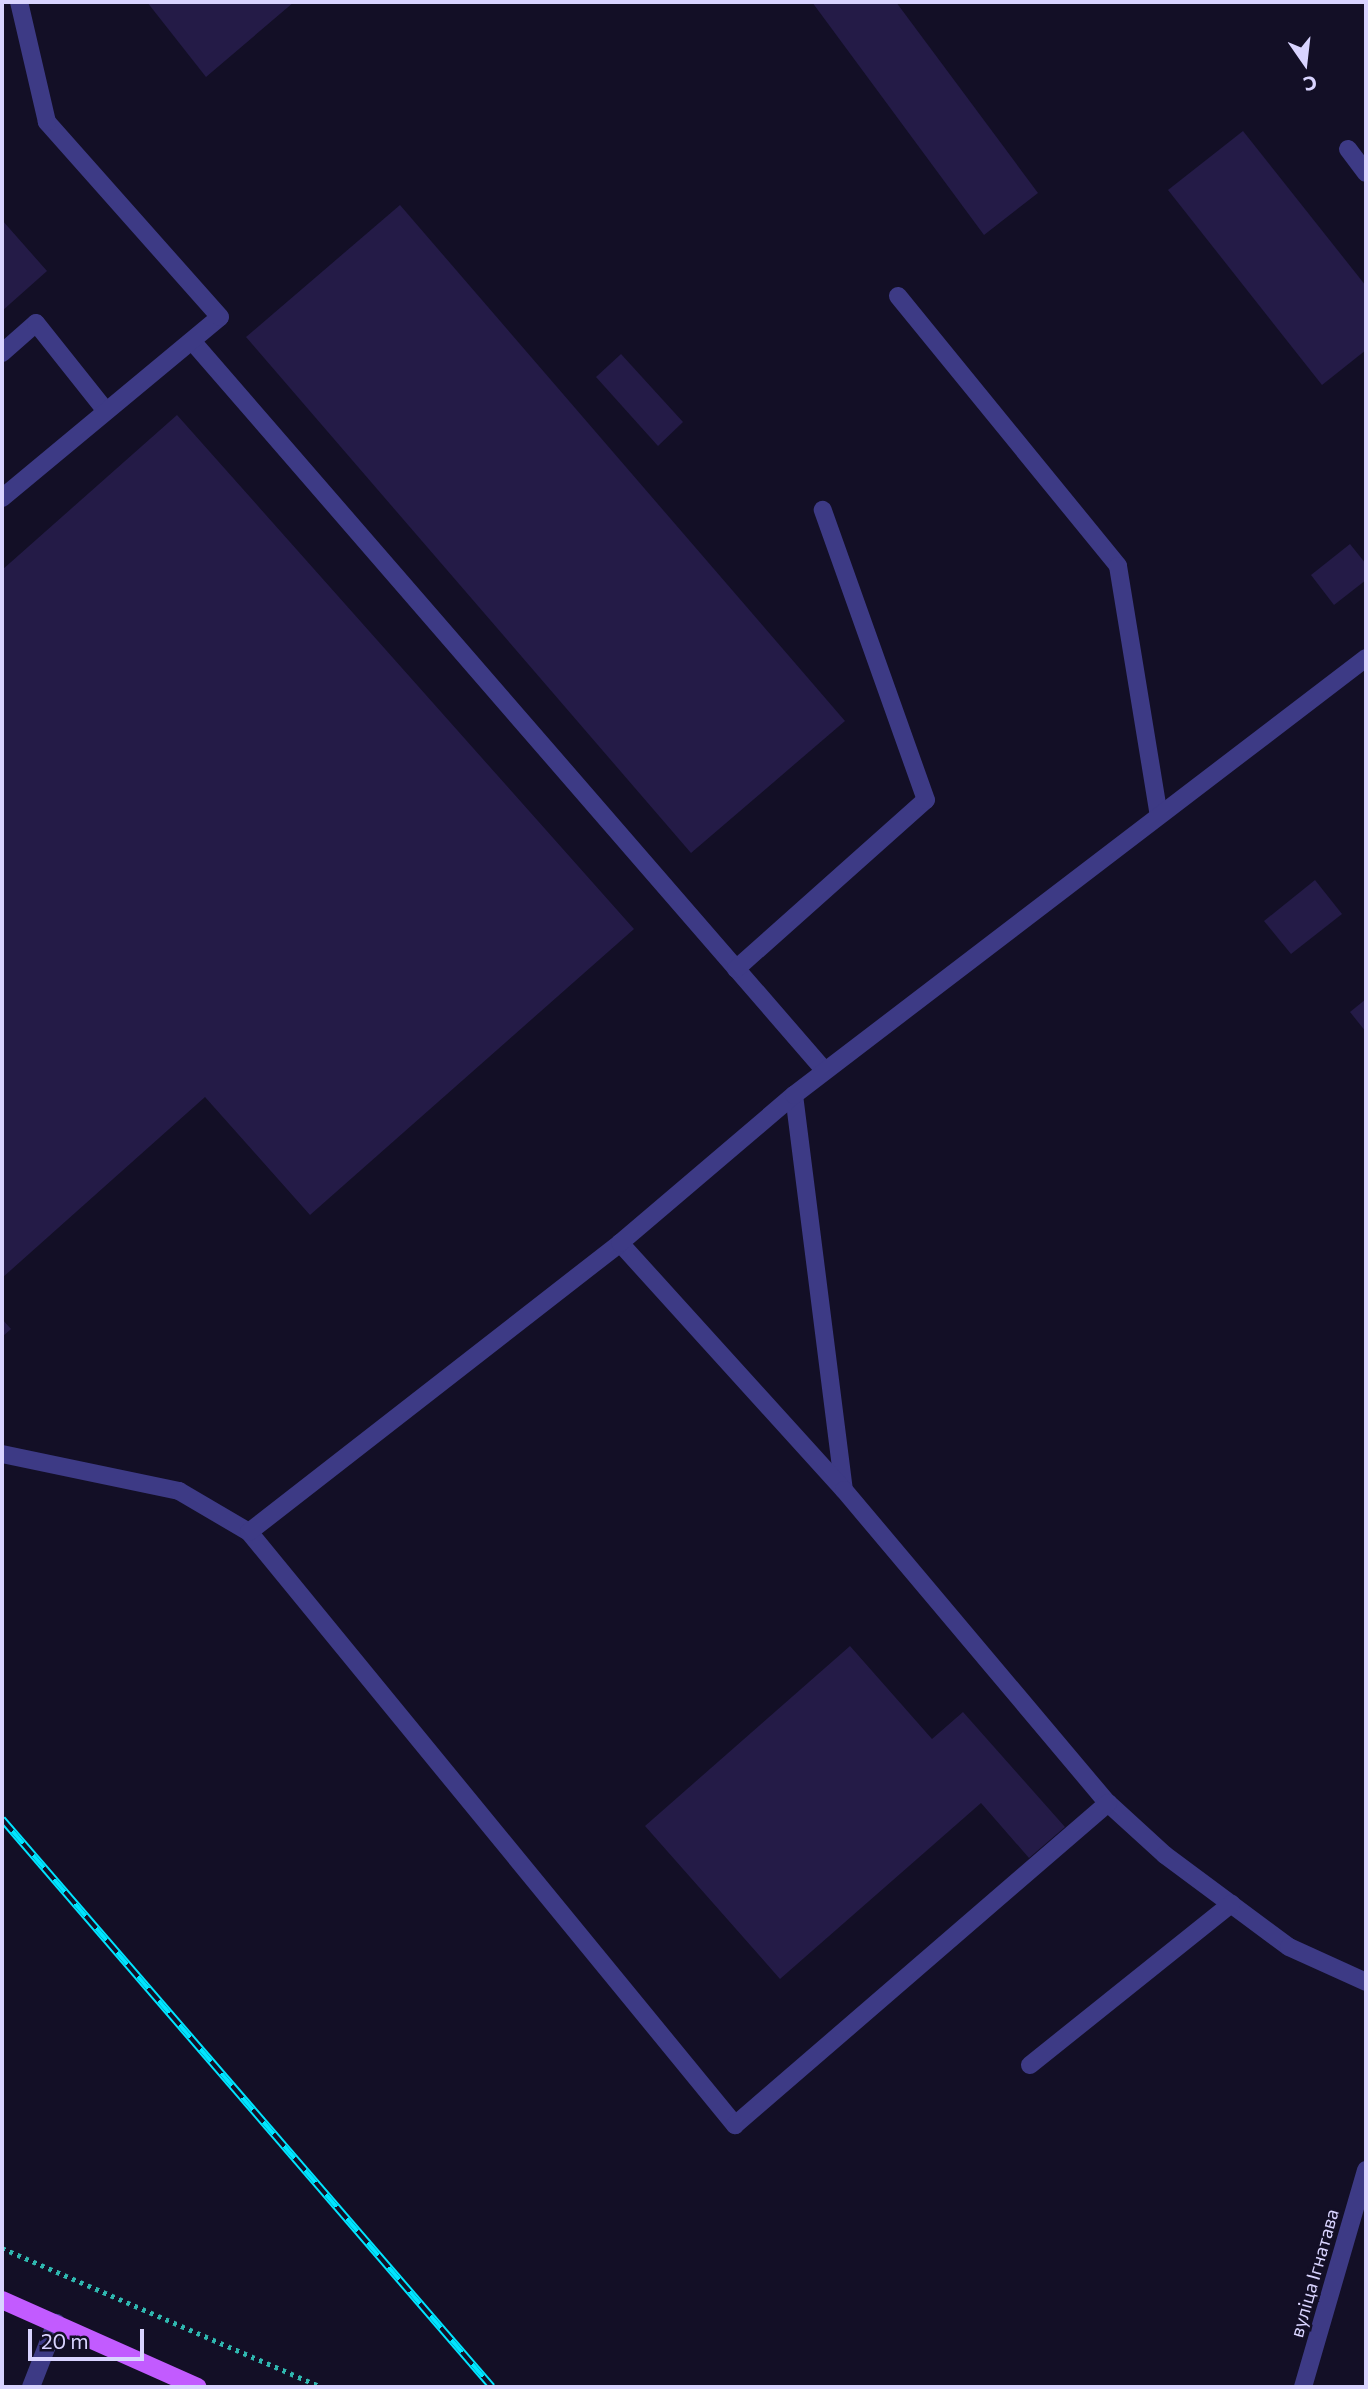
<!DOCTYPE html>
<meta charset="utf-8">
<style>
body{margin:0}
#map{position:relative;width:1368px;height:2389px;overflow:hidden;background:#130f26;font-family:Commissioner,sans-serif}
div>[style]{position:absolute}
.building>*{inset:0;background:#241b47}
.path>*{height:4.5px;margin-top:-2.25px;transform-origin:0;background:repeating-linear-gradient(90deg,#2fb8b0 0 3.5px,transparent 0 8.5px)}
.minor>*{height:18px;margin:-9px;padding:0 9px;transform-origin:9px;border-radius:9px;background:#3d3a85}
.major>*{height:18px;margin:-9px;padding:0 9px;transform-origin:9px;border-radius:9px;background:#c25bff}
.rail>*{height:8px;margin-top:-4px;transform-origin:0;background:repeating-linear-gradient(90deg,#130f26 0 16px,#00e5ff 0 32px);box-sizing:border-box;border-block:2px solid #00e5ff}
span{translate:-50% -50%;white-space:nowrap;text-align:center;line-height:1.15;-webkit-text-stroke:5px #130f26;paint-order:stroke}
.street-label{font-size:19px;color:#d9d4ff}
.frame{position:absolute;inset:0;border:4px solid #d9d4ff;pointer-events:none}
.north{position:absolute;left:1270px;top:28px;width:70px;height:70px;-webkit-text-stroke:5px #130f26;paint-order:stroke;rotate:166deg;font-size:19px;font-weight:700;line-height:28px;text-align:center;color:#d9d4ff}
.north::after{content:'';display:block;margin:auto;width:24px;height:32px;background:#d9d4ff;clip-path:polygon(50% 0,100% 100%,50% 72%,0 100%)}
.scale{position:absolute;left:28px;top:2329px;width:116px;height:32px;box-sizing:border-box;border:4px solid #d9d4ff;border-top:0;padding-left:9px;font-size:21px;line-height:24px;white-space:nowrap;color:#d9d4ff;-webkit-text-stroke:5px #130f26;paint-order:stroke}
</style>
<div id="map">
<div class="building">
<div style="clip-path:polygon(147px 2px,294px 2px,206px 77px)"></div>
<div style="clip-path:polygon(812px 2px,896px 2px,1038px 193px,984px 235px)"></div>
<div style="clip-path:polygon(1243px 131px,1366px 286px,1366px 350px,1322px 385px,1168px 190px)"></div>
<div style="clip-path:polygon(400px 205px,845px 721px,691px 853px,246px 337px)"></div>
<div style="clip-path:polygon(2px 220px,47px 271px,2px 311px)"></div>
<div style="clip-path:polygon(621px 354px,683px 422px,658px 446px,596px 377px)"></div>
<div style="clip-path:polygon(177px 415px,634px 929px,310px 1215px,205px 1097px,2px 1278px,2px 570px)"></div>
<div style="clip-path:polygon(1350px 544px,1366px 564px,1366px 580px,1334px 605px,1311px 575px)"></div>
<div style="clip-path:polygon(1315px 880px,1342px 914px,1291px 954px,1264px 921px)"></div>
<div style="clip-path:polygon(1366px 999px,1366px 1032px,1350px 1012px)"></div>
<div style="clip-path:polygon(2px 1319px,11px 1329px,2px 1337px)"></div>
<div style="clip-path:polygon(850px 1646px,932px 1739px,963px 1712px,1065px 1827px,1029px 1858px,981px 1803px,780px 1979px,645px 1826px)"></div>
</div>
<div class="path">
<div style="left:2px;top:2248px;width:348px;rotate:23.5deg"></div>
</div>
<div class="minor">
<div style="left:1348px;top:149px;width:30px;rotate:53deg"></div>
<div style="left:898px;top:296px;width:348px;rotate:50.8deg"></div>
<div style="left:1118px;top:566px;width:253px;rotate:80.7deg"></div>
<div style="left:192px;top:341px;width:966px;rotate:49.07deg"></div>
<div style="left:2px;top:353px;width:45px;rotate:-41.4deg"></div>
<div style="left:36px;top:323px;width:112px;rotate:51.5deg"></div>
<div style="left:2px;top:498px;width:283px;rotate:-39.7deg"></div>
<div style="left:220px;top:317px;width:261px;rotate:-131.6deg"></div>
<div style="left:47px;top:122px;width:123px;rotate:-103.1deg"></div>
<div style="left:736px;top:969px;width:254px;rotate:-41.7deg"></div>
<div style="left:926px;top:800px;width:308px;rotate:-109.6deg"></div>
<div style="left:794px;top:1095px;width:398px;rotate:82.8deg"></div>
<div style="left:620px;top:1243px;width:333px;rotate:47.8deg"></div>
<div style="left:844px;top:1490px;width:409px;rotate:49.9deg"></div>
<div style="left:1108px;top:1803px;width:77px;rotate:42.4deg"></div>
<div style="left:1165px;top:1855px;width:154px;rotate:36.6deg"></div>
<div style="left:1289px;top:1947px;width:85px;rotate:24.4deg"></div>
<div style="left:2px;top:1454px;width:181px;rotate:11.8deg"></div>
<div style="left:179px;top:1491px;width:81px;rotate:30.4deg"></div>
<div style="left:249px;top:1532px;width:767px;rotate:50.66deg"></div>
<div style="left:735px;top:2125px;width:493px;rotate:-40.8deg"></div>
<div style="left:249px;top:1532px;width:470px;rotate:-37.9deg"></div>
<div style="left:620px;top:1243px;width:228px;rotate:-40.4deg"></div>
<div style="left:794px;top:1095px;width:720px;rotate:-37.38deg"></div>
<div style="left:1030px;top:2065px;width:258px;rotate:-38.7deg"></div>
<div style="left:31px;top:2387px;width:69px;rotate:-68.7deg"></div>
<div style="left:1303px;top:2387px;width:226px;rotate:-73.8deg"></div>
</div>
<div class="major">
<div style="left:2px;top:2300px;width:214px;rotate:24deg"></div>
</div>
<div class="rail">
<div style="left:2px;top:1819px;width:750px;rotate:49.22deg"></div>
</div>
<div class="street-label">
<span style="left:1314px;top:2273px;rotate:-74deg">вуліца Ігнатава</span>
</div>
<div class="frame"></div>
<div class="north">С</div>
<div class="scale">20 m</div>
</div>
